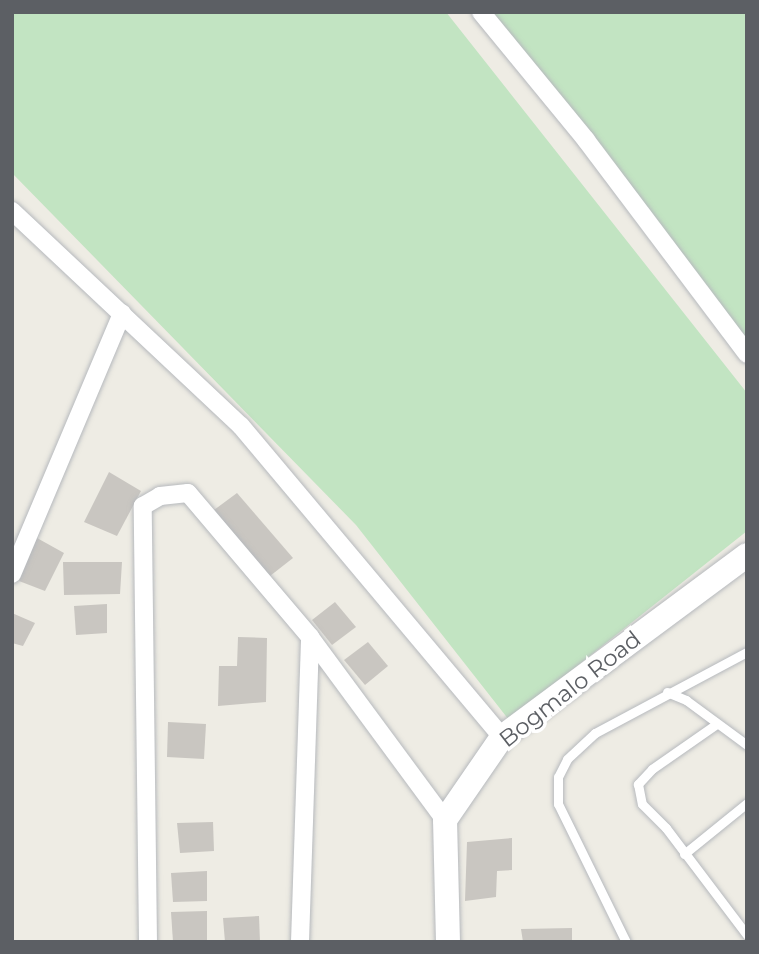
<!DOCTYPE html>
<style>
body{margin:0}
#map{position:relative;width:759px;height:954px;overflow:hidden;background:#eeece4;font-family:Montserrat,sans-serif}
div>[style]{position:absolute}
.green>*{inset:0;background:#c2e4c2}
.building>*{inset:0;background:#c9c6c1}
.roads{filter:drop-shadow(0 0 2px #b6b9bd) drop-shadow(0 0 2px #b6b9bd)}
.lane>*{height:9px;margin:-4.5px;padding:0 4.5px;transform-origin:4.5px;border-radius:4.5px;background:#fff}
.street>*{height:18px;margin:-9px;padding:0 9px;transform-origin:9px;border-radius:9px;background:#fff}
.secondary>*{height:24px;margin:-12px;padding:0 12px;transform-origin:12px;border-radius:12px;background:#fff}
span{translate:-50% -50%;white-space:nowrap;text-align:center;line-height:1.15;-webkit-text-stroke:7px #fff;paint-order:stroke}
.street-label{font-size:23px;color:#5c5f64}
.frame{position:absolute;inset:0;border:14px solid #5c5f64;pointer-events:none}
</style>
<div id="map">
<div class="green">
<div style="clip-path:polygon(12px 12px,446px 12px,747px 393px,747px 531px,509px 720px,356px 525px,12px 173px)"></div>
<div style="clip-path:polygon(487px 12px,747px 12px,747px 339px)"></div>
</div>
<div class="building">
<div style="clip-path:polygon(109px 472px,141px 491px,117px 536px,84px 522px)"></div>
<div style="clip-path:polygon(237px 493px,293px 558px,270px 576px,214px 510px)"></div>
<div style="clip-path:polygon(37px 538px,64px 553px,45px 591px,19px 581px)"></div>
<div style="clip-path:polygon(63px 562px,122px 562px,120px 594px,64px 595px)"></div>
<div style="clip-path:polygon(335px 602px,356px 627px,332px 645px,312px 620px)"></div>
<div style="clip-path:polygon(107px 604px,107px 633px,76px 635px,74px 606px)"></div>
<div style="clip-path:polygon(12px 613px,35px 623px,23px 646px,12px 643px)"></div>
<div style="clip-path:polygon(238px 637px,267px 638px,266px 702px,218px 706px,219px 666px,237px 666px)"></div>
<div style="clip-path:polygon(368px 642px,388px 666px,365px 685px,344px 660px)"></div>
<div style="clip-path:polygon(168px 722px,206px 724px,204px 759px,167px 757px)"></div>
<div style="clip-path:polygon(213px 822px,214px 851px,180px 853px,177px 823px)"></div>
<div style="clip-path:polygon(512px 838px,512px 870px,497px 871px,496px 897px,465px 901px,467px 842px)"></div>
<div style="clip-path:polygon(207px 871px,207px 901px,173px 902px,171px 873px)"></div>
<div style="clip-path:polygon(207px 911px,207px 940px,173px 942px,171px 912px)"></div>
<div style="clip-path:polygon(259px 916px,260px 942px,225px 942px,223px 918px)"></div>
<div style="clip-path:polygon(572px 928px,572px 942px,523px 942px,521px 929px)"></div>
</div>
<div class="roads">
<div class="lane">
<div style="left:667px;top:692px;width:21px;rotate:23deg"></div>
<div style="left:686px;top:700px;width:76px;rotate:36.4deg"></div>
<div style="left:715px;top:725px;width:77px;rotate:145.1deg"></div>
<div style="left:652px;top:769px;width:21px;rotate:133deg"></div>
<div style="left:638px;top:784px;width:20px;rotate:79deg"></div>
<div style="left:642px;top:804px;width:34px;rotate:45deg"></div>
<div style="left:666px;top:828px;width:134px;rotate:52.9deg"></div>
<div style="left:684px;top:854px;width:81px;rotate:-39deg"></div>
<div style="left:626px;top:942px;width:154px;rotate:-116.2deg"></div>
<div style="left:558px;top:804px;width:27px;rotate:-90deg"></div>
<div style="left:558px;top:777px;width:20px;rotate:-63deg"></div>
<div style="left:567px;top:759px;width:38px;rotate:-43deg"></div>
<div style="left:595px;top:733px;width:172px;rotate:-28.1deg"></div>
</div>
<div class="street">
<div style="left:481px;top:12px;width:166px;rotate:50.6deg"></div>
<div style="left:586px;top:140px;width:268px;rotate:53deg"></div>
<div style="left:12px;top:211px;width:314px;rotate:43.2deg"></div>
<div style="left:241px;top:426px;width:406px;rotate:50deg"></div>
<div style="left:12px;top:574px;width:283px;rotate:-67.1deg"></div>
<div style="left:148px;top:942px;width:436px;rotate:-90.7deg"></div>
<div style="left:143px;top:506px;width:20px;rotate:-30deg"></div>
<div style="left:160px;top:496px;width:28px;rotate:-6deg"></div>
<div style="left:188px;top:493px;width:189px;rotate:49.7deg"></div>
<div style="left:310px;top:637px;width:227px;rotate:53.6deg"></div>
<div style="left:300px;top:942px;width:305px;rotate:-88.1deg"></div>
</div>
<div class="secondary">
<div style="left:448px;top:942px;width:122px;rotate:-91.4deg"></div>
<div style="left:445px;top:820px;width:101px;rotate:-55.5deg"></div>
<div style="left:502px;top:737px;width:305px;rotate:-36.6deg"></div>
</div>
</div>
<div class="street-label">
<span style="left:570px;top:689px;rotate:-38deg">Bogmalo Road</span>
</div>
<div class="frame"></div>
</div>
